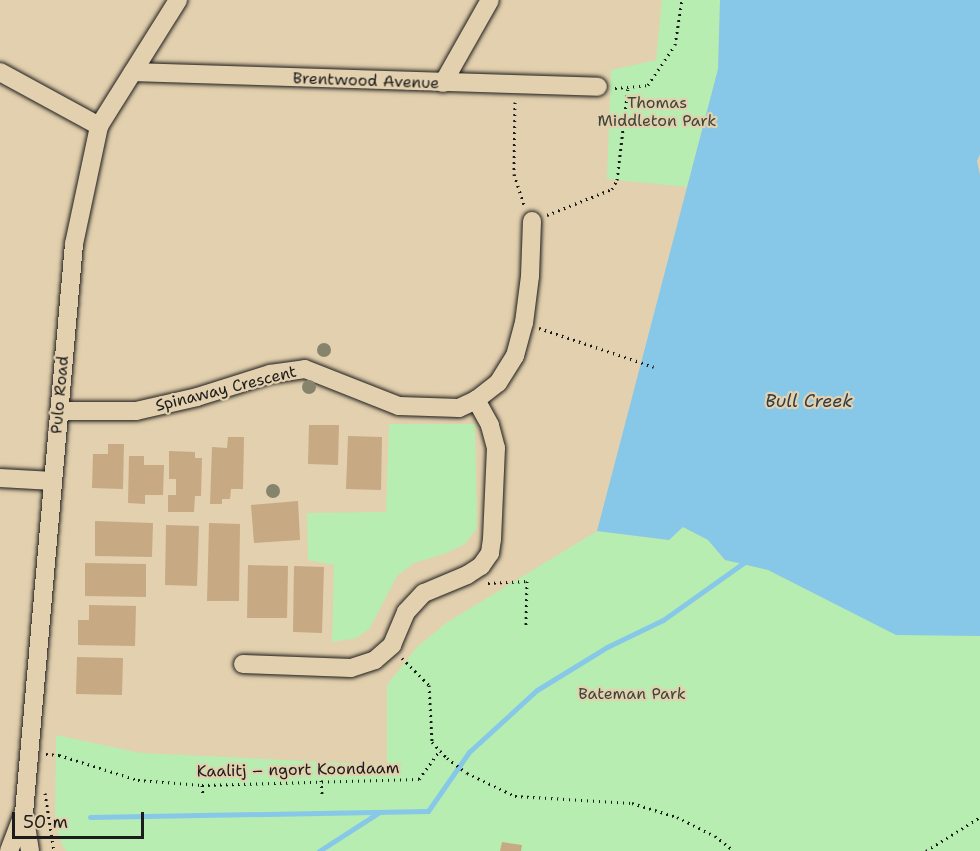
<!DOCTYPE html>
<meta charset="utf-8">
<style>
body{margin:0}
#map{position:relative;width:980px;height:851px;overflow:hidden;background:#e3d0ae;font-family:"Shantell Sans",sans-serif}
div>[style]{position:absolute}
.green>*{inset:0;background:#b7edb0}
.water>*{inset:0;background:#87c8e8}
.stream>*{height:5px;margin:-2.5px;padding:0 2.5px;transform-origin:2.5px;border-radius:2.5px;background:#87c8e8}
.building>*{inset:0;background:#c7a984}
.path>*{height:3px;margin-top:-1.5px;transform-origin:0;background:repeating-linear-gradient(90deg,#1c1c1c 0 1.5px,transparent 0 6px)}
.roads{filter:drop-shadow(0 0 2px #1c1c1c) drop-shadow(0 0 2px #1c1c1c)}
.street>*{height:18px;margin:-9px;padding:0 9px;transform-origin:9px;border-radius:9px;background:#e3d0ae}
.trees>*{width:14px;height:14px;margin:-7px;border-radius:50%;background:#87846e}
span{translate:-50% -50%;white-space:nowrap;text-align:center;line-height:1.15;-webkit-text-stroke:4.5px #e3d0ae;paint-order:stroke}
.street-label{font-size:16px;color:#1c1c1c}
.park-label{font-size:16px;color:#3b463a}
.water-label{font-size:18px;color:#313e45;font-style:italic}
.scale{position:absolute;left:12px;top:812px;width:132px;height:27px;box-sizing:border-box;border:3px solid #1c1c1c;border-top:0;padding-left:8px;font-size:18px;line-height:21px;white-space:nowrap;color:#1c1c1c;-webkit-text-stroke:4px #e3d0ae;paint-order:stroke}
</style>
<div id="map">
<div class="green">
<div style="clip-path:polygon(662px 0,720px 0,718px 69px,687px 187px,607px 179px,611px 70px,656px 60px)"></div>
<div style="clip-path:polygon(389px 424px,475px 424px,477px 528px,465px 544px,444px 554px,414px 563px,397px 576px,370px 628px,357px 638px,332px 642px,334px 565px,308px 560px,307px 513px,386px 512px)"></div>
<div style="clip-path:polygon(683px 527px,708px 540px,725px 560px,768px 570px,896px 634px,980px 636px,980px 851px,67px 851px,63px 847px,55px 822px,56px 735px,141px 753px,387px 765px,387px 685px,417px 647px,446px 623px,597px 531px,668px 540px)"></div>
</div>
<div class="water">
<div style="clip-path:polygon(720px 0,980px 0,980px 154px,977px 161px,980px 175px,980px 636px,896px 635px,768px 570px,725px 560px,708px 540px,683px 527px,669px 540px,597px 531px,718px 69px)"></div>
</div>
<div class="stream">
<div style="left:90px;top:817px;width:338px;rotate:-1deg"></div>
<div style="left:428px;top:811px;width:72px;rotate:-55.2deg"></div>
<div style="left:469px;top:752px;width:92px;rotate:-42.4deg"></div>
<div style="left:537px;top:690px;width:82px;rotate:-31.6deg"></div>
<div style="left:607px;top:647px;width:62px;rotate:-25.7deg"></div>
<div style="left:663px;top:620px;width:102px;rotate:-35.4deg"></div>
<div style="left:319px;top:851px;width:70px;rotate:-32.8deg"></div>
</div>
<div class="building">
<div style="clip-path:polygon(309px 425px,339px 425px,338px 465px,308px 464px)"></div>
<div style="clip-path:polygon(348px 436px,382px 437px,381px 490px,346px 489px)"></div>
<div style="clip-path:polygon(228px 437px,244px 437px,243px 489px,231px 489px,230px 499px,222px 499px,222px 504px,210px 504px,212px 447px,227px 448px)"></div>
<div style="clip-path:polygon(108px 444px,124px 444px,123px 489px,92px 488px,93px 454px,108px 454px)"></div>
<div style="clip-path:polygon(169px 451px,195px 452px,195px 458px,202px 458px,201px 496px,195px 496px,194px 512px,168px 512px,168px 495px,176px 495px,176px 479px,169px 479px)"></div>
<div style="clip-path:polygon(129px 456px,144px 456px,144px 465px,164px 465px,163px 495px,145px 495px,145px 504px,128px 503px)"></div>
<div style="clip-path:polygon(298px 501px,300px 540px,254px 543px,251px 505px)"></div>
<div style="clip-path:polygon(95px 521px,153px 523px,152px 557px,95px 556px)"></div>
<div style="clip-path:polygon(209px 523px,240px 524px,239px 601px,207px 601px)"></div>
<div style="clip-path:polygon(166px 525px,199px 526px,197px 586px,165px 585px)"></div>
<div style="clip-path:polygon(85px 563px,146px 564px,146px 597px,85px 596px)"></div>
<div style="clip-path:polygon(248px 565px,288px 566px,287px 618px,247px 618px)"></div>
<div style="clip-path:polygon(294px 566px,324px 567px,322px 633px,293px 632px)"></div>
<div style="clip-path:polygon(89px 605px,136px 606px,135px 646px,78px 645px,78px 620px,89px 620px)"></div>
<div style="clip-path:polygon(77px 657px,123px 658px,122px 695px,76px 694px)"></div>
<div style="clip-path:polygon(502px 842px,522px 845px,521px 851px,500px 851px)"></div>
</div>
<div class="path">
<div style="left:615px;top:88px;width:33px;rotate:-5deg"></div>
<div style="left:648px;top:85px;width:48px;rotate:-56deg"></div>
<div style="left:675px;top:45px;width:46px;rotate:-81.2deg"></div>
<div style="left:515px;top:102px;width:72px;rotate:90.8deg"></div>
<div style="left:514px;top:174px;width:33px;rotate:72deg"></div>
<div style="left:547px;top:215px;width:70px;rotate:-21.8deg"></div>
<div style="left:612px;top:189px;width:10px;rotate:-61deg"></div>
<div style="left:617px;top:180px;width:93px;rotate:-83.2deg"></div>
<div style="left:539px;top:328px;width:121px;rotate:18.7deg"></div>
<div style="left:488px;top:583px;width:39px;rotate:-3deg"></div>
<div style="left:527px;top:581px;width:44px;rotate:91.3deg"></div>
<div style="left:402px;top:658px;width:38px;rotate:45deg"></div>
<div style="left:429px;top:685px;width:57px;rotate:87deg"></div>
<div style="left:432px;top:742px;width:22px;rotate:47deg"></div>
<div style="left:447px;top:758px;width:25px;rotate:37deg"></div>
<div style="left:467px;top:773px;width:53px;rotate:25.6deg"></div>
<div style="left:515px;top:796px;width:117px;rotate:3.4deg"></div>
<div style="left:632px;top:803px;width:47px;rotate:17.3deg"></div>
<div style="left:677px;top:817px;width:42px;rotate:26.6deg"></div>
<div style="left:715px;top:836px;width:24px;rotate:38deg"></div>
<div style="left:46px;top:754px;width:13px;rotate:4deg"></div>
<div style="left:59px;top:755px;width:83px;rotate:17.6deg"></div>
<div style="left:138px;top:780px;width:64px;rotate:4.5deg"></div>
<div style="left:202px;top:785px;width:217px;rotate:-1.6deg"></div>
<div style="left:419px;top:779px;width:36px;rotate:-54deg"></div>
<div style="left:321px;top:780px;width:14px;rotate:86deg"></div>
<div style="left:202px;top:785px;width:11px;rotate:85deg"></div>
<div style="left:45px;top:793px;width:59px;rotate:81.2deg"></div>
<div style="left:926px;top:851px;width:64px;rotate:-32.2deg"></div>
</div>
<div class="roads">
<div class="street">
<div style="left:0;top:72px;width:113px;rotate:28.6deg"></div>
<div style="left:133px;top:72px;width:465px;rotate:1.8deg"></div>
<div style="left:443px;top:83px;width:95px;rotate:-60.5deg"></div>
<div style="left:59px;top:411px;width:77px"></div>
<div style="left:136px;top:411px;width:63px;rotate:-12.9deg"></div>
<div style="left:197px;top:397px;width:77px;rotate:-17.5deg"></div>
<div style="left:270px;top:374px;width:35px;rotate:-8deg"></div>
<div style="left:305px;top:369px;width:101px;rotate:21.5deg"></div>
<div style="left:399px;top:406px;width:60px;rotate:1.9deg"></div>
<div style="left:459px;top:408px;width:19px;rotate:-25deg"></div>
<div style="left:476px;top:400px;width:28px;rotate:-38deg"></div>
<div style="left:498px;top:383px;width:32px;rotate:-58deg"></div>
<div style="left:515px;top:356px;width:34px;rotate:-75deg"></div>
<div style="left:524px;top:323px;width:47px;rotate:-82.7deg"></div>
<div style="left:530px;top:276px;width:55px;rotate:-87.9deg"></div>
<div style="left:0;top:478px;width:53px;rotate:3.2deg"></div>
<div style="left:243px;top:664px;width:108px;rotate:2.1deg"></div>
<div style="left:351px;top:668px;width:25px;rotate:-18deg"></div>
<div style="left:375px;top:660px;width:23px;rotate:-41deg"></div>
<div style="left:392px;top:645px;width:36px;rotate:-67deg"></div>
<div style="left:406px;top:612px;width:26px;rotate:-47deg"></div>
<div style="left:424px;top:593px;width:47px;rotate:-22.7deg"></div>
<div style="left:467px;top:575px;width:17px;rotate:-33deg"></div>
<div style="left:481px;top:566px;width:16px;rotate:-55deg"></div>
<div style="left:490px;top:553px;width:14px;rotate:-82deg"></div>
<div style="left:492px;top:539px;width:91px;rotate:-87.5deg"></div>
<div style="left:496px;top:448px;width:24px;rotate:-105deg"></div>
<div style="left:490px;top:425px;width:29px;rotate:-119deg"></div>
<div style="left:9px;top:851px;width:39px;rotate:-69deg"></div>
<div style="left:30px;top:851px;width:38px;rotate:-99deg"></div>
<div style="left:24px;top:813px;width:571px;rotate:-84.98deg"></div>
<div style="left:74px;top:244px;width:121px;rotate:-78deg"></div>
<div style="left:99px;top:126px;width:149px;rotate:-57.9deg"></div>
</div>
</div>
<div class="trees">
<div style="left:324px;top:350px"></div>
<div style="left:309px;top:387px"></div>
<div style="left:273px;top:491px"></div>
</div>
<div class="street-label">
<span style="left:366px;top:81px;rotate:2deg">Brentwood Avenue</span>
<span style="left:226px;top:389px;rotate:-14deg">Spinaway Crescent</span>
<span style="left:60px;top:395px;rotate:-85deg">Pulo Road</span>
<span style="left:298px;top:770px;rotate:-1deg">Kaalitj – ngort Koondaam</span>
</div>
<div class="park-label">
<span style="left:657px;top:112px">Thomas<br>Middleton Park</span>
<span style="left:632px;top:694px">Bateman Park</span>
</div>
<div class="water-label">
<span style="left:809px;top:401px">Bull Creek</span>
</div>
<div class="scale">50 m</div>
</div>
